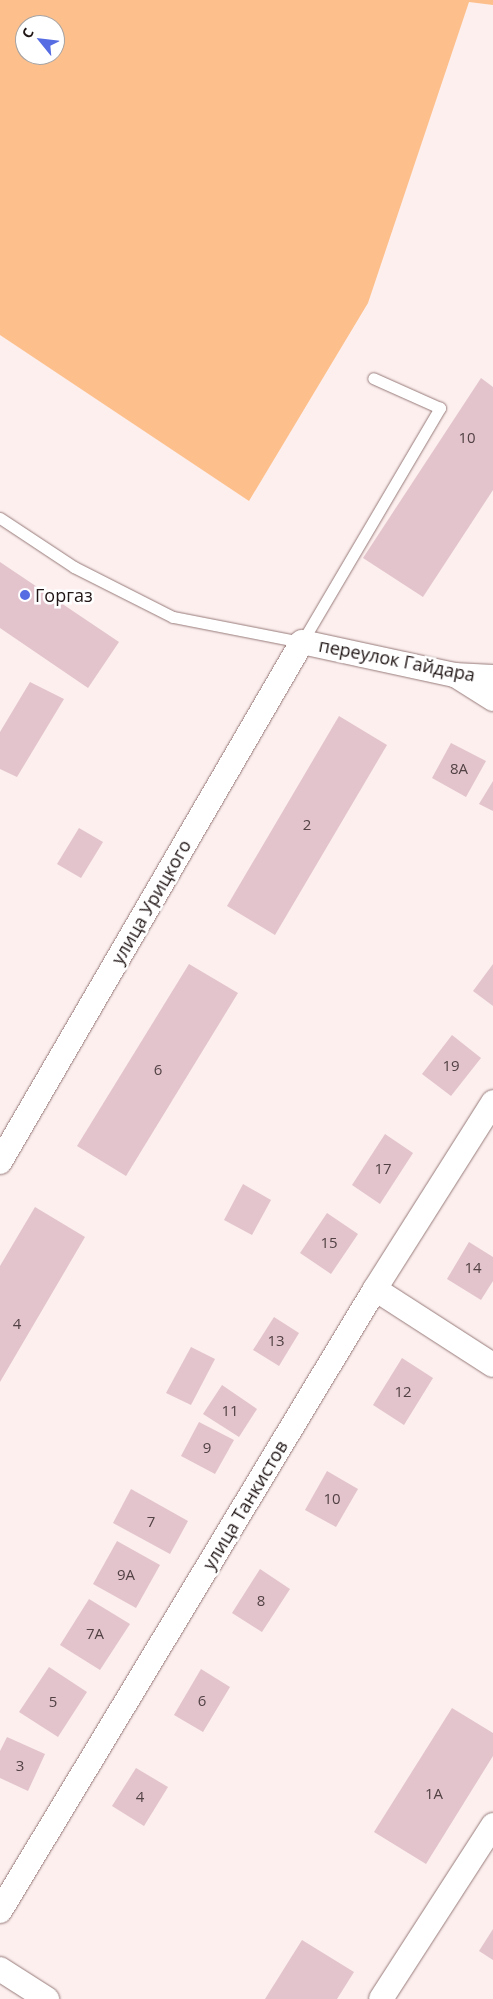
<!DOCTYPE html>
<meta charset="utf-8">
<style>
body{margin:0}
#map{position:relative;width:493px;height:1999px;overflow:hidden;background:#fcefee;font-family:"Open Sans",sans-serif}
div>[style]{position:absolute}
.green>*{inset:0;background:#fdc08c}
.building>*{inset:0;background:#e3c4cd}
.roads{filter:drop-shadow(0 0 1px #977a79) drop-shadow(0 0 1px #977a79)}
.lane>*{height:11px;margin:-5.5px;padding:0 5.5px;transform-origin:5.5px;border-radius:5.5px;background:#fff}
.street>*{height:24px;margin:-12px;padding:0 12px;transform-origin:12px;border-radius:12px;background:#fff}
.dots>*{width:14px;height:14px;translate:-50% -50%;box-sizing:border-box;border:2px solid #fff;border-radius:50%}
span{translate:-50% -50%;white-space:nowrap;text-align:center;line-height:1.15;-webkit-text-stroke:5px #fff;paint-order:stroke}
.number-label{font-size:15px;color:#524244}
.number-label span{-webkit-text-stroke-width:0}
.poi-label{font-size:18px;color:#211616}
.left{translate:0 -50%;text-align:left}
.street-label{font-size:18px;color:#211616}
.north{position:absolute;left:15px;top:15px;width:50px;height:50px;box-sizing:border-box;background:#fff;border:1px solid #a6a2a2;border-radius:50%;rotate:299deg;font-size:14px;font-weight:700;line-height:20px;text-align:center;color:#211616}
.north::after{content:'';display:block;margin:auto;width:18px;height:22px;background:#566ce2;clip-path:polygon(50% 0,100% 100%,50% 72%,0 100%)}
</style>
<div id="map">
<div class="green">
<div style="clip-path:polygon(evenodd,0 0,493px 0,493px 5px,469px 2px,368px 303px,249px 501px,0 335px,0 0,25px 25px,55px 25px,55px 55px,25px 55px,25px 25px)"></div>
</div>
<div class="building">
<div style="clip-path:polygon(481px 378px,493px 387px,493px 490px,423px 597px,363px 558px)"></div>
<div style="clip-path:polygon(0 562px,119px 642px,88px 688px,0 628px)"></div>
<div style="clip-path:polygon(30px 682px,64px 699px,17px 777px,0 769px,0 732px)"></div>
<div style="clip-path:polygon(339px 716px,387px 745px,275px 935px,227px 906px)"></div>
<div style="clip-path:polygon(451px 743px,486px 761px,466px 797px,432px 778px)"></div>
<div style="clip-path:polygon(493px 781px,493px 811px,479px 804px)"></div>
<div style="clip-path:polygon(79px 828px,103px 842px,81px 878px,57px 864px)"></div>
<div style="clip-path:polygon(189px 964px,238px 993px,126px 1176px,77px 1146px)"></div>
<div style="clip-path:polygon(493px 964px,493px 1006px,473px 991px)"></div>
<div style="clip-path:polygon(452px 1035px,481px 1058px,451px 1096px,422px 1074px)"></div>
<div style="clip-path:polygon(385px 1134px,413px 1153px,380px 1204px,352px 1185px)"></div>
<div style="clip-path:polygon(243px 1184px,271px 1200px,252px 1235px,224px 1220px)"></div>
<div style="clip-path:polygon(35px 1207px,85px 1237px,0 1382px,0 1266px)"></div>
<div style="clip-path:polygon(327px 1213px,358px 1234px,331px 1274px,300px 1253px)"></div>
<div style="clip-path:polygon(469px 1242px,493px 1257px,493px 1281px,481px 1300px,447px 1279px)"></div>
<div style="clip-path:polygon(274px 1317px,299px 1333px,279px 1366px,253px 1350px)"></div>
<div style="clip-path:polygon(191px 1347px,215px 1359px,191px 1405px,166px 1393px)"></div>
<div style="clip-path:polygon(402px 1358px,433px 1378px,404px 1425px,373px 1405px)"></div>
<div style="clip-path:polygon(222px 1385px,257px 1409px,239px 1437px,203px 1414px)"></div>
<div style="clip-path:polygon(199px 1422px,234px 1440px,215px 1474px,181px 1456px)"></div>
<div style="clip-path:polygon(327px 1471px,358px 1489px,336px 1527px,305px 1510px)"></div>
<div style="clip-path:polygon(131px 1489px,188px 1521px,170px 1554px,113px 1523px)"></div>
<div style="clip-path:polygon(117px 1541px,160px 1565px,136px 1608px,93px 1584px)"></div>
<div style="clip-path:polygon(260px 1569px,290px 1589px,262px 1632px,232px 1613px)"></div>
<div style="clip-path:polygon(89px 1599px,130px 1624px,100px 1670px,60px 1645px)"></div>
<div style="clip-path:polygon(49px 1667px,87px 1692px,58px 1737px,19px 1712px)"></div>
<div style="clip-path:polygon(201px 1669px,230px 1687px,203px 1732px,174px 1715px)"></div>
<div style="clip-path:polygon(452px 1708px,493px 1733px,493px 1756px,426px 1864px,374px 1832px)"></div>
<div style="clip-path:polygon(7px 1737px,45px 1754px,28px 1791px,0 1778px,0 1751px)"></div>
<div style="clip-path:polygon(136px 1768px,168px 1787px,144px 1826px,112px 1806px)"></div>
<div style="clip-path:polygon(493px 1929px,493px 1960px,479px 1951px)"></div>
<div style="clip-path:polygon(302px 1940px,354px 1972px,337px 1999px,265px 1999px)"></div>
</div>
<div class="roads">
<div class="lane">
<div style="left:0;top:518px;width:89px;rotate:33.5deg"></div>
<div style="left:74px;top:567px;width:111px;rotate:26.8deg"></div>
<div style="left:173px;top:617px;width:131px;rotate:11deg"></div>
<div style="left:302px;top:642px;width:272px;rotate:-59.5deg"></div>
<div style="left:440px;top:408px;width:73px;rotate:-155.9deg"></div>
</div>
<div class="street">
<div style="left:455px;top:675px;width:45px;rotate:32.3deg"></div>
<div style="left:0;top:1162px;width:601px;rotate:-59.85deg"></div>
<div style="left:302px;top:642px;width:156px;rotate:12.2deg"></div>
<div style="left:454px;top:675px;width:39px;rotate:3deg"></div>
<div style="left:375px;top:1289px;width:140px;rotate:32.8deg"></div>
<div style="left:0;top:1911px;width:726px;rotate:-58.91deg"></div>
<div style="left:375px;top:1289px;width:221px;rotate:-57.7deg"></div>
<div style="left:0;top:1969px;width:56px;rotate:32.6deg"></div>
<div style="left:381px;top:1999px;width:207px;rotate:-57.2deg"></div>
</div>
</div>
<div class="dots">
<div style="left:25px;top:595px;background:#566ce2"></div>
</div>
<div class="number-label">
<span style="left:467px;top:438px">10</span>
<span style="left:459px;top:769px">8А</span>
<span style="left:307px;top:825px">2</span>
<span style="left:451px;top:1066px">19</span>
<span style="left:158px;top:1070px">6</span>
<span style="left:383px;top:1169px">17</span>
<span style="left:329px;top:1243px">15</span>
<span style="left:473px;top:1268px">14</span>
<span style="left:17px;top:1324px">4</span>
<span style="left:276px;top:1341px">13</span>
<span style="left:403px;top:1392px">12</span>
<span style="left:230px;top:1411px">11</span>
<span style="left:207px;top:1448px">9</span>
<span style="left:332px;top:1499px">10</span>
<span style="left:151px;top:1522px">7</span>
<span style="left:126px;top:1575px">9А</span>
<span style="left:261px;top:1601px">8</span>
<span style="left:95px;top:1634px">7А</span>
<span style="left:202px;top:1701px">6</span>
<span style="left:53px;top:1702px">5</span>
<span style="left:20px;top:1766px">3</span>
<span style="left:434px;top:1794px">1А</span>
<span style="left:140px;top:1797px">4</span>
</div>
<div class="poi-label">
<span class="left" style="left:35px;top:595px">Горгаз</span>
</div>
<div class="street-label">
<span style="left:397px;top:660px;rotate:11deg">переулок Гайдара</span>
<span style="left:151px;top:902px;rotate:-60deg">улица Урицкого</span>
<span style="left:245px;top:1505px;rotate:-59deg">улица Танкистов</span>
</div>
<div class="north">С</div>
</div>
